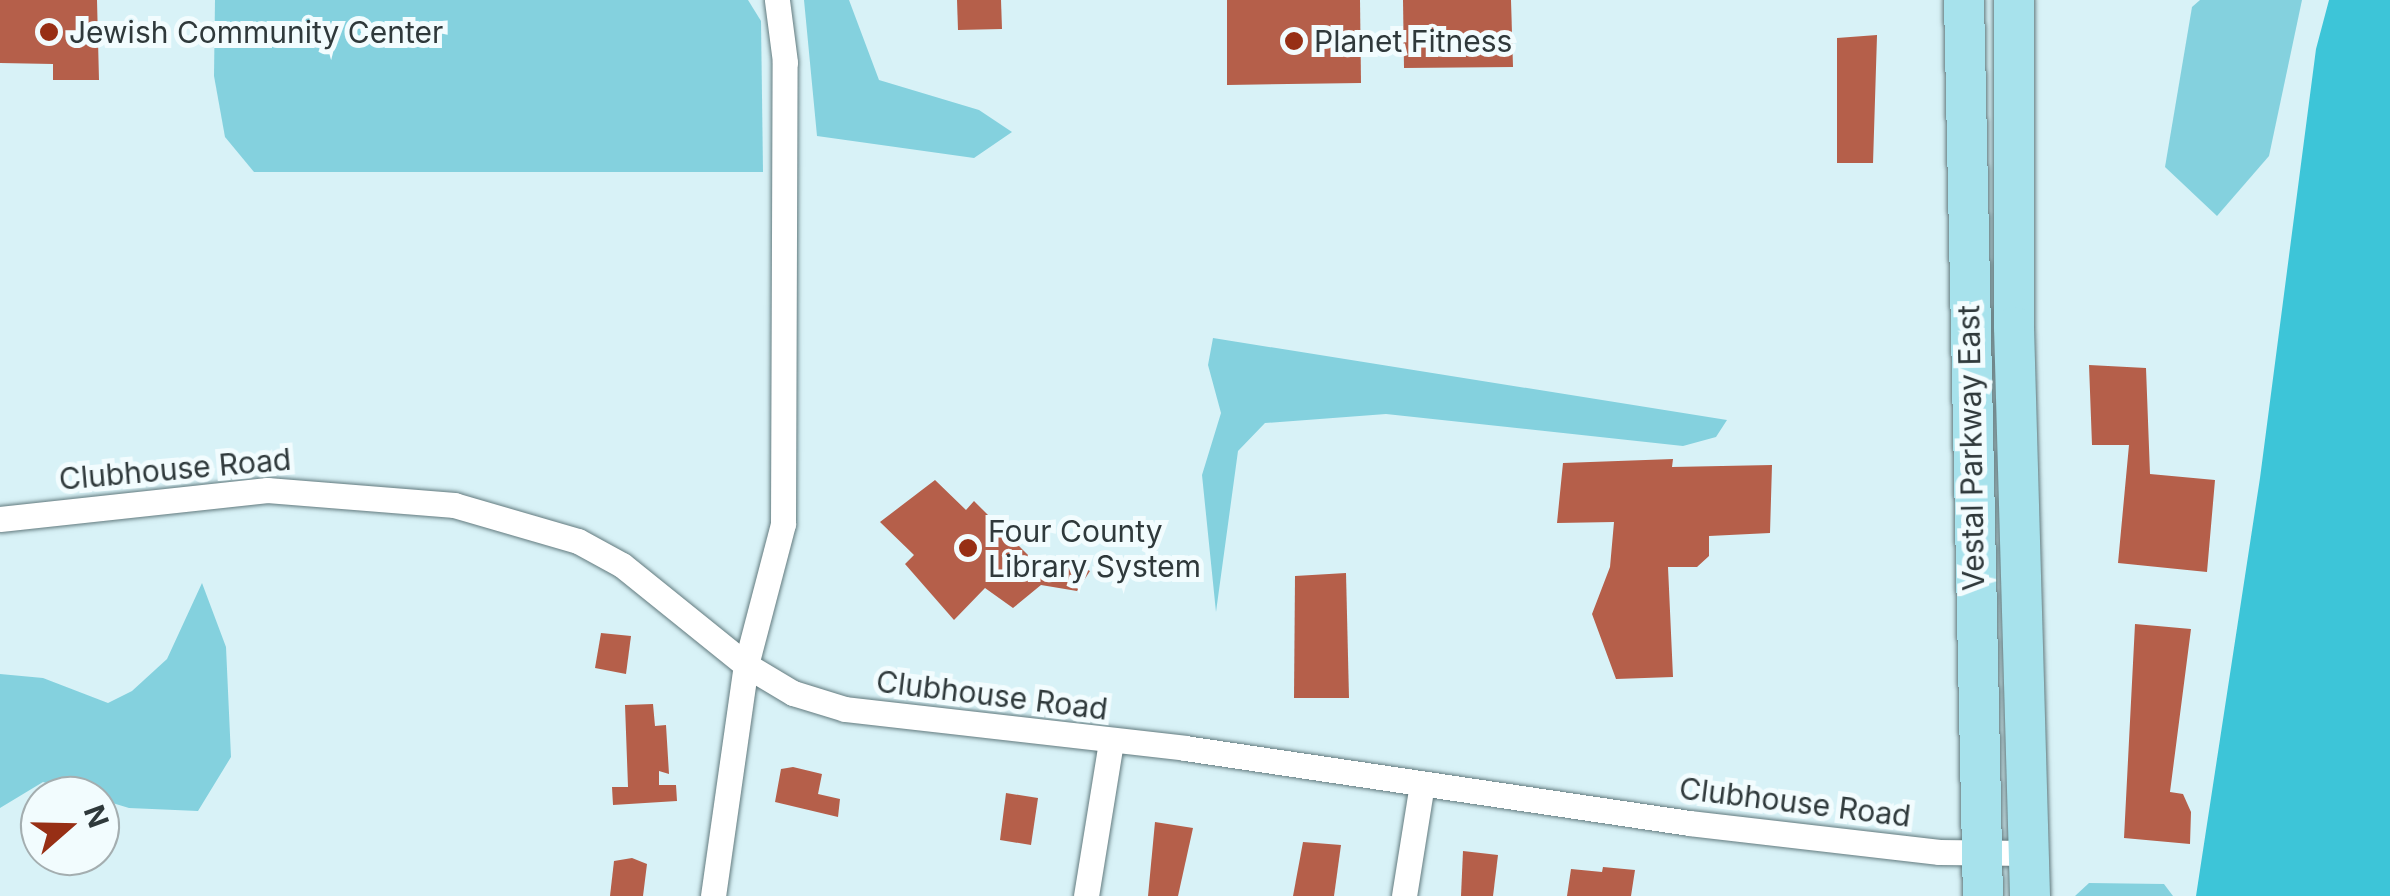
<!DOCTYPE html>
<style>
body{margin:0}
#map{position:relative;width:2390px;height:896px;overflow:hidden;background:#d8f2f7;font-family:Inter,sans-serif}
div>[style]{position:absolute}
.green>*{inset:0;background:#84d1de}
.water>*{inset:0;background:#3dc5d8}
.building>*{inset:0;background:#b55f4a}
.roads{filter:drop-shadow(0 0 2px #627a7e) drop-shadow(0 0 2px #627a7e)}
.minor>*{height:25px;margin:-12.5px;padding:0 12.5px;transform-origin:12.5px;border-radius:12.5px;background:#fff}
.primary>*{height:40px;margin:-20px;padding:0 20px;transform-origin:20px;border-radius:20px;background:#a7e2ec}
.dots>*{width:28px;height:28px;translate:-50% -50%;box-sizing:border-box;border:5px solid #f2fcfe;border-radius:50%}
span{translate:-50% -50%;white-space:nowrap;text-align:center;line-height:1.15;-webkit-text-stroke:10px #f2fcfe;paint-order:stroke}
.poi-label{font-size:30px;color:#2f393b}
.left{translate:0 -50%;text-align:left}
.street-label{font-size:30px;color:#2f393b}
.north{position:absolute;left:20px;top:776px;width:100px;height:100px;box-sizing:border-box;background:#f2fcfe;border:2px solid #a4aeb0;border-radius:50%;rotate:70deg;font-size:28px;font-weight:700;line-height:40px;text-align:center;color:#2f393b}
.north::after{content:'';display:block;margin:auto;width:35px;height:45px;background:#972f15;clip-path:polygon(50% 0,100% 100%,50% 72%,0 100%)}
</style>
<div id="map">
<div class="green">
<div style="clip-path:polygon(748px 0,761px 21px,763px 172px,254px 172px,225px 137px,214px 76px,215px 0)"></div>
<div style="clip-path:polygon(804px 0,849px 0,879px 80px,979px 110px,1012px 132px,974px 158px,817px 136px)"></div>
<div style="clip-path:polygon(2200px 0,2302px 0,2269px 156px,2217px 216px,2165px 167px,2192px 7px)"></div>
<div style="clip-path:polygon(1213px 338px,1727px 420px,1716px 437px,1683px 446px,1386px 414px,1265px 423px,1238px 451px,1216px 612px,1202px 475px,1221px 413px,1208px 365px)"></div>
<div style="clip-path:polygon(202px 583px,226px 647px,231px 757px,198px 811px,129px 808px,43px 782px,0 808px,0 674px,43px 678px,108px 703px,132px 691px,167px 659px)"></div>
<div style="clip-path:polygon(2089px 883px,2164px 884px,2173px 896px,2075px 896px)"></div>
</div>
<div class="water">
<div style="clip-path:polygon(2329px 0,2390px 0,2390px 896px,2196px 896px,2260px 478px,2316px 49px)"></div>
</div>
<div class="building">
<div style="clip-path:polygon(0 0,97px 0,99px 80px,53px 80px,53px 64px,0 63px)"></div>
<div style="clip-path:polygon(957px 0,1001px 0,1002px 29px,958px 30px)"></div>
<div style="clip-path:polygon(1227px 0,1360px 0,1361px 83px,1227px 85px)"></div>
<div style="clip-path:polygon(1403px 0,1511px 0,1513px 67px,1404px 68px)"></div>
<div style="clip-path:polygon(1877px 35px,1873px 163px,1837px 163px,1837px 38px)"></div>
<div style="clip-path:polygon(2089px 365px,2146px 368px,2150px 474px,2215px 480px,2207px 572px,2118px 563px,2129px 445px,2092px 445px)"></div>
<div style="clip-path:polygon(1673px 459px,1672px 467px,1772px 465px,1770px 533px,1709px 536px,1709px 556px,1697px 567px,1668px 567px,1673px 677px,1616px 679px,1592px 614px,1610px 567px,1614px 522px,1557px 523px,1563px 463px)"></div>
<div style="clip-path:polygon(935px 480px,966px 510px,974px 501px,1034px 561px,1068px 561px,1090px 571px,1077px 591px,1041px 585px,1013px 608px,985px 588px,954px 620px,905px 564px,914px 555px,880px 522px)"></div>
<div style="clip-path:polygon(1346px 573px,1349px 698px,1294px 698px,1295px 576px)"></div>
<div style="clip-path:polygon(2135px 624px,2191px 629px,2170px 792px,2183px 794px,2191px 812px,2190px 844px,2124px 838px)"></div>
<div style="clip-path:polygon(601px 633px,631px 636px,626px 674px,595px 668px)"></div>
<div style="clip-path:polygon(653px 704px,655px 726px,666px 725px,669px 774px,659px 771px,659px 785px,676px 785px,677px 801px,613px 805px,612px 787px,628px 787px,625px 705px)"></div>
<div style="clip-path:polygon(793px 767px,822px 774px,818px 794px,840px 799px,838px 817px,775px 802px,781px 769px)"></div>
<div style="clip-path:polygon(1006px 793px,1038px 798px,1031px 845px,1000px 840px)"></div>
<div style="clip-path:polygon(1155px 822px,1193px 828px,1178px 896px,1148px 896px)"></div>
<div style="clip-path:polygon(1303px 842px,1341px 845px,1334px 896px,1293px 896px)"></div>
<div style="clip-path:polygon(1463px 851px,1498px 855px,1493px 896px,1461px 896px)"></div>
<div style="clip-path:polygon(632px 858px,647px 864px,643px 896px,610px 896px,614px 861px)"></div>
<div style="clip-path:polygon(1603px 867px,1635px 870px,1631px 896px,1567px 896px,1571px 869px,1602px 872px)"></div>
</div>
<div class="roads">
<div class="minor">
<div style="left:0;top:519px;width:269px;rotate:-6.2deg"></div>
<div style="left:267px;top:490px;width:188px;rotate:4.6deg"></div>
<div style="left:454px;top:505px;width:129px;rotate:16.2deg"></div>
<div style="left:578px;top:541px;width:50px;rotate:28.6deg"></div>
<div style="left:622px;top:565px;width:159px;rotate:38.9deg"></div>
<div style="left:746px;top:665px;width:55px;rotate:30.8deg"></div>
<div style="left:793px;top:693px;width:54px;rotate:17.1deg"></div>
<div style="left:845px;top:709px;width:342px;rotate:6.5deg"></div>
<div style="left:1185px;top:748px;width:510px;rotate:8.46deg"></div>
<div style="left:1689px;top:823px;width:252px;rotate:6.6deg"></div>
<div style="left:1939px;top:852px;width:90px;rotate:0.6deg"></div>
<div style="left:713px;top:896px;width:233px;rotate:-81.9deg"></div>
<div style="left:746px;top:665px;width:146px;rotate:-75.3deg"></div>
<div style="left:783px;top:524px;width:462px;rotate:-89.8deg"></div>
<div style="left:785px;top:62px;width:63px;rotate:-97.4deg"></div>
<div style="left:1086px;top:896px;width:156px;rotate:-80.8deg"></div>
<div style="left:1404px;top:896px;width:113px;rotate:-80.9deg"></div>
</div>
<div class="primary">
<div style="left:1964px;top:0;width:896px;rotate:88.79deg"></div>
<div style="left:2014px;top:0;width:327px;rotate:90deg"></div>
<div style="left:2014px;top:327px;width:569px;rotate:88.39deg"></div>
</div>
</div>
<div class="dots">
<div style="left:49px;top:32px;background:#972f15"></div>
<div style="left:1294px;top:41px;background:#972f15"></div>
<div style="left:968px;top:548px;background:#972f15"></div>
</div>
<div class="poi-label">
<span class="left" style="left:69px;top:32px">Jewish Community Center</span>
<span class="left" style="left:1314px;top:41px">Planet Fitness</span>
<span class="left" style="left:988px;top:548px">Four County<br>Library System</span>
</div>
<div class="street-label">
<span style="left:1971px;top:448px;rotate:-91deg">Vestal Parkway East</span>
<span style="left:175px;top:469px;rotate:-5deg">Clubhouse Road</span>
<span style="left:992px;top:695px;rotate:7deg">Clubhouse Road</span>
<span style="left:1795px;top:802px;rotate:7deg">Clubhouse Road</span>
</div>
<div class="north">N</div>
</div>
